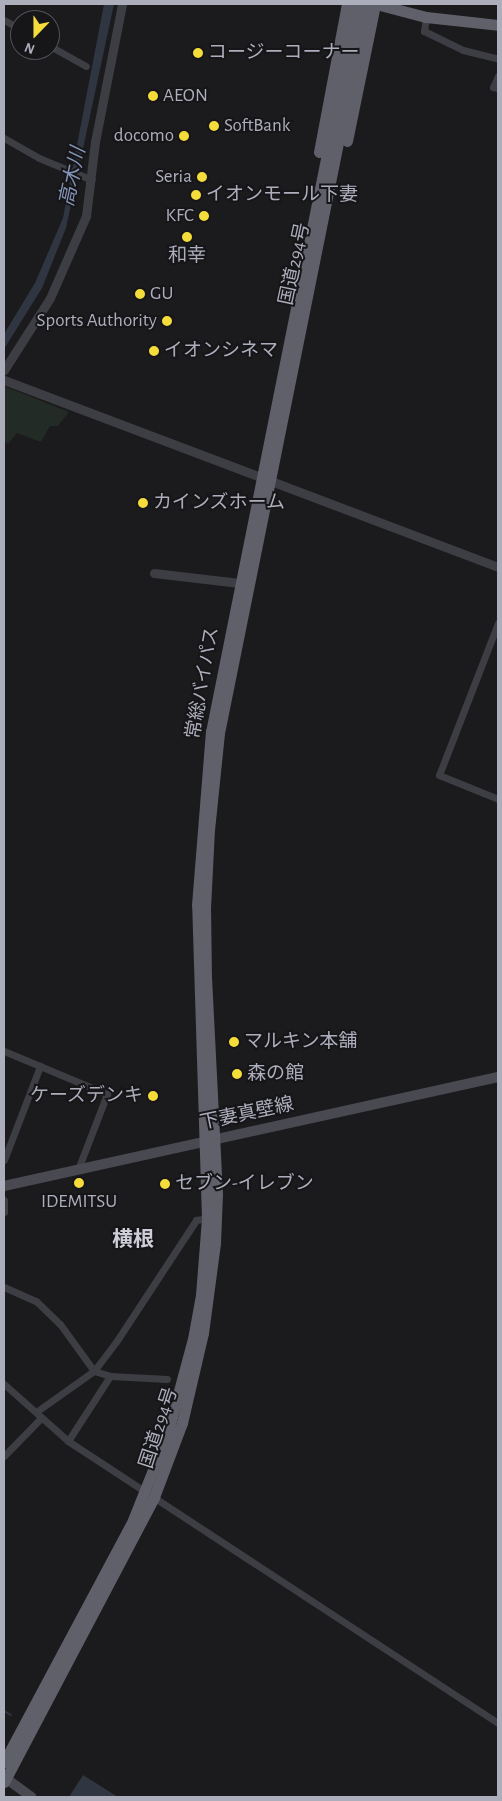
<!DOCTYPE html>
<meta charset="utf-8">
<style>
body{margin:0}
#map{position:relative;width:502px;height:1801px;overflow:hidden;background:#1b1a1d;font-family:"Alegreya Sans","Noto Sans JP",sans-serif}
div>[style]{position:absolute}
.green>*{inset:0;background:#222b25}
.water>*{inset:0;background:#303641}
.stream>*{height:2px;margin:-1px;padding:0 1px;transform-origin:1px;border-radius:1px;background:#303641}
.minor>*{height:7px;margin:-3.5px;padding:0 3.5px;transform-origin:3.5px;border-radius:3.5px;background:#3d3d44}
.tertiary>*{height:9px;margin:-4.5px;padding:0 4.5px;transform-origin:4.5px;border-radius:4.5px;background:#3d3d44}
.secondary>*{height:10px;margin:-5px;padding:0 5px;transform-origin:5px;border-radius:5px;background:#494952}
.trunk>*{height:11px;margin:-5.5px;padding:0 5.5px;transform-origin:5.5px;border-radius:5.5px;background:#5f606a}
.dots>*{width:14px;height:14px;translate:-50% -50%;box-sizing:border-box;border:2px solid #161518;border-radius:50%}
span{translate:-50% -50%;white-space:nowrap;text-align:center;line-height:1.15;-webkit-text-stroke:4px #161518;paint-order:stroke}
.poi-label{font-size:19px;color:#adaebc}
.left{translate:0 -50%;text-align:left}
.right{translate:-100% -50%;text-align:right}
.street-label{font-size:19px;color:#adaebc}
.water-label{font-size:20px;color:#8494b7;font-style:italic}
.quarter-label{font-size:21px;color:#ceced8;font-weight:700}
.frame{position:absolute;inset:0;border:5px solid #adaebc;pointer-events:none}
.north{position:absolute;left:10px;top:10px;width:50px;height:50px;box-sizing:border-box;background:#161518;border:1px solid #52525a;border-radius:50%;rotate:202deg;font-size:14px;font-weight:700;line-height:20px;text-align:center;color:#adaebc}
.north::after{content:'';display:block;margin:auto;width:18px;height:22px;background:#f4dd3b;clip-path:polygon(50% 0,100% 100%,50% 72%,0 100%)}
</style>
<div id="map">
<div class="green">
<div style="clip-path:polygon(4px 386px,69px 412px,58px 426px,50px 426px,41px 442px,17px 433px,8px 444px,4px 442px)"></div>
</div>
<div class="water">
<div style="clip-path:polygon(104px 4px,114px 4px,66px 228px,42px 288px,4px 349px,4px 334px,35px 283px,63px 218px)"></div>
<div style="clip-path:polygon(83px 1775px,110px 1792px,118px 1797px,69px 1797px)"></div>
</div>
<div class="stream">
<div style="left:4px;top:1711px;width:8px;rotate:30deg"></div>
</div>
<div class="minor">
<div style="left:426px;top:17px;width:14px;rotate:98deg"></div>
<div style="left:424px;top:31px;width:43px;rotate:26deg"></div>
<div style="left:463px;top:50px;width:36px;rotate:14deg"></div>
<div style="left:4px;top:20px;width:18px;rotate:29deg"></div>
<div style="left:50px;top:46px;width:41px;rotate:29.1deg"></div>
<div style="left:498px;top:76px;width:12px;rotate:114deg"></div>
<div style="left:493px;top:87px;width:5px;rotate:11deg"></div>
<div style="left:4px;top:138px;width:40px;rotate:29.7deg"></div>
<div style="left:39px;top:158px;width:57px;rotate:22.5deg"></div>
<div style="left:498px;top:623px;width:163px;rotate:111.2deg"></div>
<div style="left:439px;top:775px;width:64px;rotate:22.1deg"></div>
<div style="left:4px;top:1051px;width:112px;rotate:22.7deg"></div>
<div style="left:107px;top:1094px;width:80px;rotate:111.1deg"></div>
<div style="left:4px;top:1160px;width:101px;rotate:-69deg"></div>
<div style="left:4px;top:1200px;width:12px;rotate:90deg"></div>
<div style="left:4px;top:1287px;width:35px;rotate:24deg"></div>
<div style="left:36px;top:1301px;width:33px;rotate:44deg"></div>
<div style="left:60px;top:1324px;width:58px;rotate:54.1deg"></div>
<div style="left:94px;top:1371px;width:36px;rotate:-53deg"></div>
<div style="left:116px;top:1342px;width:146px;rotate:-56.7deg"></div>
<div style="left:196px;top:1220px;width:11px;rotate:-10deg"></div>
<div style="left:4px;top:1384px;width:86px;rotate:41.7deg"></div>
<div style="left:68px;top:1441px;width:514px;rotate:33.26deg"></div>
<div style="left:36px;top:1412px;width:71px;rotate:-35.3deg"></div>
<div style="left:94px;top:1371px;width:17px;rotate:17deg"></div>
<div style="left:110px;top:1376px;width:57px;rotate:3deg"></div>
<div style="left:68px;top:1441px;width:77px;rotate:-57.1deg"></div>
<div style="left:4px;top:1456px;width:52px;rotate:-45.8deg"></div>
</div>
<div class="tertiary">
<div style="left:4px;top:370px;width:85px;rotate:-57.4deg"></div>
<div style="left:50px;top:298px;width:90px;rotate:-66.3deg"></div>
<div style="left:86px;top:216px;width:75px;rotate:-83.1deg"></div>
<div style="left:95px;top:142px;width:141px;rotate:-78.9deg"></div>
<div style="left:4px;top:380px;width:528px;rotate:20.73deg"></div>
<div style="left:154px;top:573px;width:86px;rotate:6.7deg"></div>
</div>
<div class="secondary">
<div style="left:4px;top:1186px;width:506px;rotate:-12.44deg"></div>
<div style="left:4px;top:1777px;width:34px;rotate:36deg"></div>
</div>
<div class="trunk">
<div style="left:376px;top:4px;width:52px;rotate:14.6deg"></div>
<div style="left:426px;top:17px;width:72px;rotate:6.3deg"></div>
<div style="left:347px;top:141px;width:140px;rotate:-78.4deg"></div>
<div style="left:319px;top:152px;width:151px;rotate:-79.3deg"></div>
<div style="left:4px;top:1762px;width:274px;rotate:-61.9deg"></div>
<div style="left:133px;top:1520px;width:95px;rotate:-68.3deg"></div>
<div style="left:168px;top:1432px;width:96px;rotate:-75deg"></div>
<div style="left:193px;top:1339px;width:45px;rotate:-79.7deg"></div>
<div style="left:201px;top:1295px;width:77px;rotate:-85.5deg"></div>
<div style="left:207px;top:1218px;width:313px;rotate:-91.8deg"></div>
<div style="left:197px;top:905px;width:174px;rotate:-85.4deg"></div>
<div style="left:211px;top:732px;width:742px;rotate:-78.66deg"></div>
<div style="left:4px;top:1782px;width:322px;rotate:-62.2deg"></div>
<div style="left:154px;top:1497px;width:79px;rotate:-69.3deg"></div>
<div style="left:182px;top:1423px;width:92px;rotate:-76.9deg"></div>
<div style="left:203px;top:1333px;width:91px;rotate:-82.4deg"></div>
<div style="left:215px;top:1243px;width:49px;rotate:-87.7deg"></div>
<div style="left:217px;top:1194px;width:216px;rotate:-92.9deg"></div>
<div style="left:206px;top:978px;width:70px;rotate:-90.8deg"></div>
<div style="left:205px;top:908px;width:78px;rotate:-87.1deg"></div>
<div style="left:209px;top:830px;width:98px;rotate:-84.1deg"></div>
<div style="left:219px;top:733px;width:744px;rotate:-78.6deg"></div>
</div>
<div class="dots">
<div style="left:198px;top:53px;background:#f4dd3b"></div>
<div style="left:153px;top:96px;background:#f4dd3b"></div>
<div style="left:214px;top:126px;background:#f4dd3b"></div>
<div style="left:184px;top:136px;background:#f4dd3b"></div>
<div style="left:202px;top:177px;background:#f4dd3b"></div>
<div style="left:196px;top:195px;background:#f4dd3b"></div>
<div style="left:204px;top:216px;background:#f4dd3b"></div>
<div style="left:187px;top:237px;background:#f4dd3b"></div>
<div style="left:140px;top:294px;background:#f4dd3b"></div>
<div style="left:167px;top:321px;background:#f4dd3b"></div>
<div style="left:154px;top:351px;background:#f4dd3b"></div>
<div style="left:143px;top:503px;background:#f4dd3b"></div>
<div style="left:234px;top:1042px;background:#f4dd3b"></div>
<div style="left:237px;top:1074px;background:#f4dd3b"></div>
<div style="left:153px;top:1096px;background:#f4dd3b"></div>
<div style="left:79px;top:1183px;background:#f4dd3b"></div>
<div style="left:165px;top:1184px;background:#f4dd3b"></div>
</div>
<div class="poi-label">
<span class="left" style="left:208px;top:53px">コージーコーナー</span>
<span class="left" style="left:163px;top:96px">AEON</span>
<span class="left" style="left:224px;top:126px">SoftBank</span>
<span class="right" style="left:174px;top:136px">docomo</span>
<span class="right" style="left:192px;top:177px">Seria</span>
<span class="left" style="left:206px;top:195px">イオンモール下妻</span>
<span class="right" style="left:194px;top:216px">KFC</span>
<span style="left:187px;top:256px">和幸</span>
<span class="left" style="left:150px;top:294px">GU</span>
<span class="right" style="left:157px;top:321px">Sports Authority</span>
<span class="left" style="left:164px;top:351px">イオンシネマ</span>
<span class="left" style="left:153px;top:503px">カインズホーム</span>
<span class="left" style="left:244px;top:1042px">マルキン本舗</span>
<span class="left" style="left:247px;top:1074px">森の館</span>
<span class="right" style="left:143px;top:1096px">ケーズデンキ</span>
<span class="left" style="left:175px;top:1184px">セブン-イレブン</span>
<span style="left:79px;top:1202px">IDEMITSU</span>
</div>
<div class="street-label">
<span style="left:295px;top:264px;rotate:-78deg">国道294号</span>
<span style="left:203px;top:683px;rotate:-80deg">常総バイパス</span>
<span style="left:247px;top:1114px;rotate:-12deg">下妻真壁線</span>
<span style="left:159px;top:1428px;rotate:-72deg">国道294号</span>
</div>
<div class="water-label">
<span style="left:73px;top:177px;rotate:-78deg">高木川</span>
</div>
<div class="quarter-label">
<span style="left:133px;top:1240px">横根</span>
</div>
<div class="frame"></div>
<div class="north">N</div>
</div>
